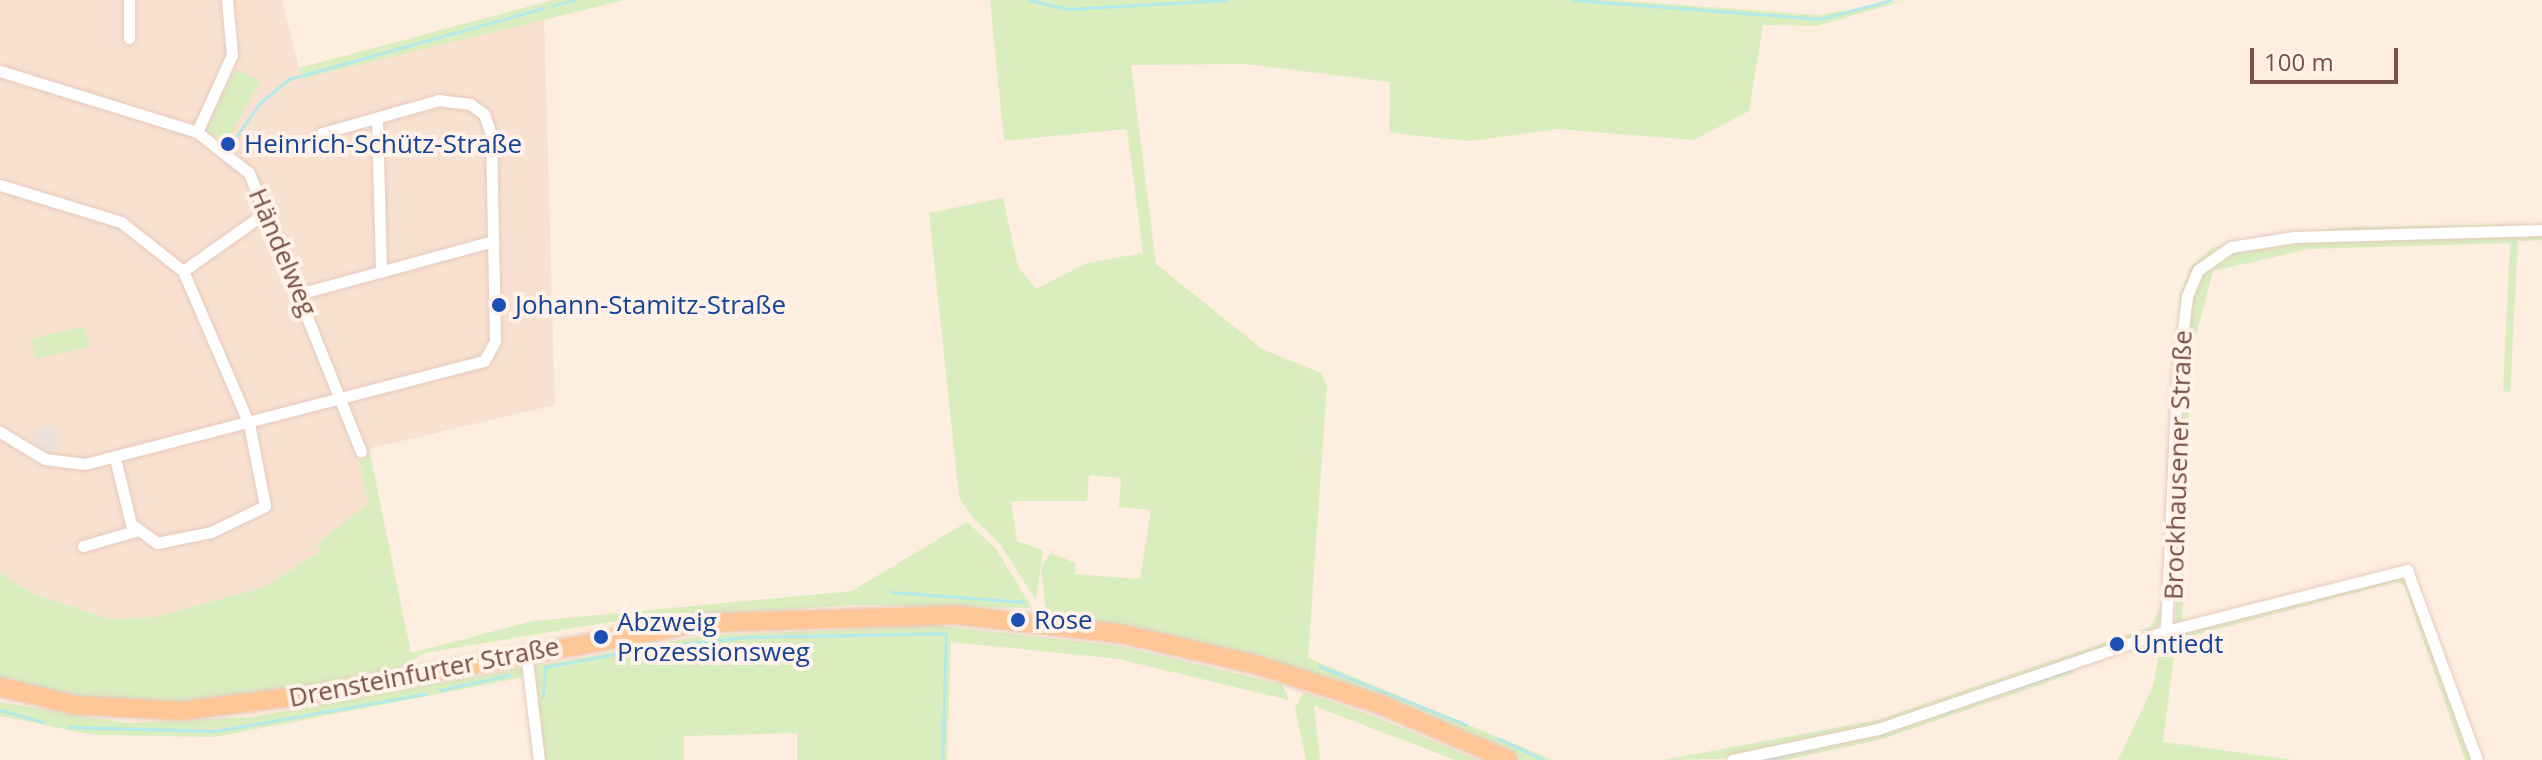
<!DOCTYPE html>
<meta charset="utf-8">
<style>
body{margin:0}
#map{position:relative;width:2542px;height:760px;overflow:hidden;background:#feeee0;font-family:"Open Sans",sans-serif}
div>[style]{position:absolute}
.residential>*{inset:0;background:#f9e1d1}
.industrial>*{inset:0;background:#ece1dc}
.round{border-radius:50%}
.green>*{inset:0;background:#d9edbe}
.stream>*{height:3px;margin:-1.5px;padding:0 1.5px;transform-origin:1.5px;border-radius:1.5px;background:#b3e9e8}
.roads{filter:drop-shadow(0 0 2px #e5cabe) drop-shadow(0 0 2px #e5cabe)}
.minor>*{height:11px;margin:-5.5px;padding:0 5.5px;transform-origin:5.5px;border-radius:5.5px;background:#fff}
.primary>*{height:18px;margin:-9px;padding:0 9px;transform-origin:9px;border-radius:9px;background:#ffc797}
.dots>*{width:22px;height:22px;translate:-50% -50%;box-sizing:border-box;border:4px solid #fff2e9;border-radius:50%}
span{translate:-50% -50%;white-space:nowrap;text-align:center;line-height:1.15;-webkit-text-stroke:8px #fff2e9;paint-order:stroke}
.transit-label{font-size:26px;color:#164399}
.left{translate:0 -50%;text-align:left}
.street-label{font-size:26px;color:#784f45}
.scale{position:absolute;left:2250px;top:48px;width:148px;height:36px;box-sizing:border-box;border:4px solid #784f45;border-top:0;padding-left:10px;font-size:24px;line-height:28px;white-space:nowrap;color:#784f45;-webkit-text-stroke:6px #fff2e9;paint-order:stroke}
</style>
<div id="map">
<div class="residential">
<div style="clip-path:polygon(0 0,282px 0,302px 79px,544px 15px,555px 405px,364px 450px,359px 462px,369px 503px,316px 544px,321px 551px,262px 588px,154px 617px,109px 619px,34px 594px,0 573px)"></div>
</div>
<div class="industrial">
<div class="round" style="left:34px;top:427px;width:24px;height:24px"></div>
</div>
<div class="green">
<div style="clip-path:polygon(553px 0,624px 0,302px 79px,299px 68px)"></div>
<div style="clip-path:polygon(990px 0,1614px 0,1819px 15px,1907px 0,1817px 26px,1763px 25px,1749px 111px,1694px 140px,1557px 129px,1471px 141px,1417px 136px,1389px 132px,1390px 82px,1245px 64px,1131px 65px,1156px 264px,1262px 349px,1321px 373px,1327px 386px,1308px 658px,1553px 760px,1522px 760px,1456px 729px,1123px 627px,1046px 614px,1041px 567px,1051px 553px,1075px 563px,1075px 574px,1140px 579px,1151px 510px,1119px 507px,1121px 478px,1089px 475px,1087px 501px,1011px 501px,1017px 541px,1043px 550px,1036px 600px,1000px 544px,972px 517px,959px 497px,929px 213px,1003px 198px,1018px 267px,1036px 289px,1087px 263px,1143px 253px,1127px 129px,1004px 141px)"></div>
<div style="clip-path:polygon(235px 69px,260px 81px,227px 142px,206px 130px)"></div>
<div style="clip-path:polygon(2542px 224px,2294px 234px,2214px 250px,2188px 282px,2179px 327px,2169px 606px,2154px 632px,1878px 726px,1718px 759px,1663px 760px,1877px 720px,2150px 627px,2165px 599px,2180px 295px,2191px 267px,2212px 248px,2253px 238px,2348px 227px)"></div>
<div style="clip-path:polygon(2542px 233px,2542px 240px,2518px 241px,2510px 393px,2503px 390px,2510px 243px,2309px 249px,2213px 271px,2191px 355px,2182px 626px,2176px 622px,2180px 383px,2190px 297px,2202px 271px,2231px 251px,2295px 240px)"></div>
<div style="clip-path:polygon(84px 326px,89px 347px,36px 359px,31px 339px)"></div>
<div style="clip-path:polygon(369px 449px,411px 653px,533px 621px,852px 591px,967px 522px,996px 549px,1032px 608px,852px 605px,610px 622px,425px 653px,393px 671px,249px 699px,127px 705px,0 683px,0 573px,34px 594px,109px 619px,154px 617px,262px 588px,321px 551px,316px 544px,369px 503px,359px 461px)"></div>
<div style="clip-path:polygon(2394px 575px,2408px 577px,2475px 760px,2465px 760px,2404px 585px,2396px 582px,2176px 640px,2163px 742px,2293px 760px,2118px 760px,2153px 686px,2162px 637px)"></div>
<div style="clip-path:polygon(932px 625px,1120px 646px,1282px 684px,1289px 700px,1118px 659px,951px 642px,947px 760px,797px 760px,797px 733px,684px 736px,684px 760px,543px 760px,535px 666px,702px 636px)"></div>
<div style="clip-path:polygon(2072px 667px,2074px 673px,1882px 739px,1785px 760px,1752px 760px)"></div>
<div style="clip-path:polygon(522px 668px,525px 677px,215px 737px,94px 735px,0 716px,0 702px,127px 723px,252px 717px)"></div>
<div style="clip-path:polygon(1304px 692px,1376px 717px,1478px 760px,1455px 760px,1314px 706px,1320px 760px,1306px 760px,1295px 708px)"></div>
</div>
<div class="stream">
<div style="left:1029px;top:0;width:39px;rotate:13deg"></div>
<div style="left:1067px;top:9px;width:159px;rotate:-3.2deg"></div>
<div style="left:1574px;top:0;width:247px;rotate:4.4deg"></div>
<div style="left:1820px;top:19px;width:73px;rotate:-15deg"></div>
<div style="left:552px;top:6px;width:23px;rotate:-15deg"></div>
<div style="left:231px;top:144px;width:49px;rotate:-55deg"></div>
<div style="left:259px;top:104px;width:39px;rotate:-40deg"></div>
<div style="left:289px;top:79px;width:265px;rotate:-15.6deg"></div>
<div style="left:891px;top:592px;width:132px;rotate:4.3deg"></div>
<div style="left:1319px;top:666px;width:159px;rotate:21.7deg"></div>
<div style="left:440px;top:690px;width:71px;rotate:-12.3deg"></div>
<div style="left:1997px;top:694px;width:78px;rotate:-18deg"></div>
<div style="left:543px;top:696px;width:29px;rotate:-86deg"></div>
<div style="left:545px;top:667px;width:105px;rotate:-10.5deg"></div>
<div style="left:648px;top:648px;width:99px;rotate:-6.4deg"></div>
<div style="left:746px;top:637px;width:200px;rotate:-1.1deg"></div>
<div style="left:946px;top:633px;width:127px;rotate:91.8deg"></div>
<div style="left:0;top:710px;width:45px;rotate:15.6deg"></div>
<div style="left:69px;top:727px;width:146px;rotate:1.6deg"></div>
<div style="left:215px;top:731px;width:213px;rotate:-10deg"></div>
<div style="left:1498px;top:738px;width:50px;rotate:26.1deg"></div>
<div style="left:1767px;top:760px;width:192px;rotate:-15.1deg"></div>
</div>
<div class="roads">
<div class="minor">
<div style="left:129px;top:0;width:38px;rotate:90deg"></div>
<div style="left:0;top:71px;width:206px;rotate:17.2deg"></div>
<div style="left:197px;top:132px;width:66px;rotate:38.3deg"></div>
<div style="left:249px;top:173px;width:300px;rotate:68.1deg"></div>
<div style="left:377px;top:118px;width:154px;rotate:88.5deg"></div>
<div style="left:197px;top:132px;width:85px;rotate:-65.6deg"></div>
<div style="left:232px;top:55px;width:55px;rotate:-95.2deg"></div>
<div style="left:0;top:185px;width:127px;rotate:17deg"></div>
<div style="left:121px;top:222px;width:79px;rotate:38.3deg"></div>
<div style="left:183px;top:271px;width:105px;rotate:-35.3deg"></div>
<div style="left:302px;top:293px;width:198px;rotate:-15.2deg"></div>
<div style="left:0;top:432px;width:52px;rotate:31deg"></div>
<div style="left:45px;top:459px;width:40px;rotate:7.1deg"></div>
<div style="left:85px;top:464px;width:412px;rotate:-14.5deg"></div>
<div style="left:484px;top:361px;width:23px;rotate:-61deg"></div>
<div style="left:495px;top:341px;width:207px;rotate:-91.1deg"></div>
<div style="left:491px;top:134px;width:21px;rotate:-109deg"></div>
<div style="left:484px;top:114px;width:17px;rotate:-144deg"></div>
<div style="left:470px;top:104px;width:31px;rotate:-173deg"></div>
<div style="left:439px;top:100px;width:122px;rotate:164.2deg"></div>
<div style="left:322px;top:133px;width:21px;rotate:139deg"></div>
<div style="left:115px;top:458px;width:68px;rotate:76.4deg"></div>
<div style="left:131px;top:524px;width:32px;rotate:36deg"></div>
<div style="left:157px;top:543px;width:55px;rotate:-11.5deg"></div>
<div style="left:211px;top:532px;width:60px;rotate:-25.7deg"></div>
<div style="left:265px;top:506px;width:84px;rotate:-101deg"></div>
<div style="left:249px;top:424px;width:167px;rotate:-113.3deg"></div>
<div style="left:83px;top:546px;width:54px;rotate:-16.1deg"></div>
<div style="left:2166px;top:631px;width:249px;rotate:-87.5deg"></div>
<div style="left:2177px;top:382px;width:87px;rotate:-83.4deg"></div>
<div style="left:2187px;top:296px;width:28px;rotate:-67deg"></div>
<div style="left:2198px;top:270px;width:40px;rotate:-34.9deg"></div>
<div style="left:2231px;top:247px;width:64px;rotate:-9deg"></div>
<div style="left:2294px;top:237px;width:248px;rotate:-1.6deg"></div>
<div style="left:526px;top:653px;width:108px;rotate:83.1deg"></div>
<div style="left:1732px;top:760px;width:149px;rotate:-12deg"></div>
<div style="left:1878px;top:729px;width:304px;rotate:-18.8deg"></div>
<div style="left:2166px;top:631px;width:249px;rotate:-14.2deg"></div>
<div style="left:2407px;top:570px;width:202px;rotate:69.8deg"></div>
</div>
<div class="primary">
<div style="left:0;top:687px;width:77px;rotate:13.5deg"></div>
<div style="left:75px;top:705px;width:105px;rotate:3.3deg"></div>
<div style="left:180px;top:711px;width:143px;rotate:-7.2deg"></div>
<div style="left:322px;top:693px;width:385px;rotate:-10.5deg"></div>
<div style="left:701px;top:623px;width:257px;rotate:-1.8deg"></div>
<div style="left:958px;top:615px;width:165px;rotate:6.6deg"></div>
<div style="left:1122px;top:634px;width:139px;rotate:12.9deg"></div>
<div style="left:1257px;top:665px;width:128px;rotate:17.7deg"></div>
<div style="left:1379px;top:704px;width:141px;rotate:23.5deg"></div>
</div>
</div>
<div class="dots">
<div style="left:228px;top:144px;background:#1a4fb4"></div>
<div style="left:499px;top:305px;background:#1a4fb4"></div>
<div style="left:1018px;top:620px;background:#1a4fb4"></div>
<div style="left:601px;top:637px;background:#1a4fb4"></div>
<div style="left:2117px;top:644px;background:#1a4fb4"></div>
</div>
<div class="transit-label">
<span class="left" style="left:244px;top:144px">Heinrich-Schütz-Straße</span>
<span class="left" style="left:515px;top:305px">Johann-Stamitz-Straße</span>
<span class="left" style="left:1034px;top:620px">Rose</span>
<span class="left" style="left:617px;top:637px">Abzweig<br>Prozessionsweg</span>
<span class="left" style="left:2133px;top:644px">Untiedt</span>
</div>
<div class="street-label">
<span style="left:283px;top:252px;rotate:67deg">Händelweg</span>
<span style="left:2178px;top:465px;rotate:-88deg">Brockhausener Straße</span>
<span style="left:424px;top:672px;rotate:-11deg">Drensteinfurter Straße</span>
</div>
<div class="scale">100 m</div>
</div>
